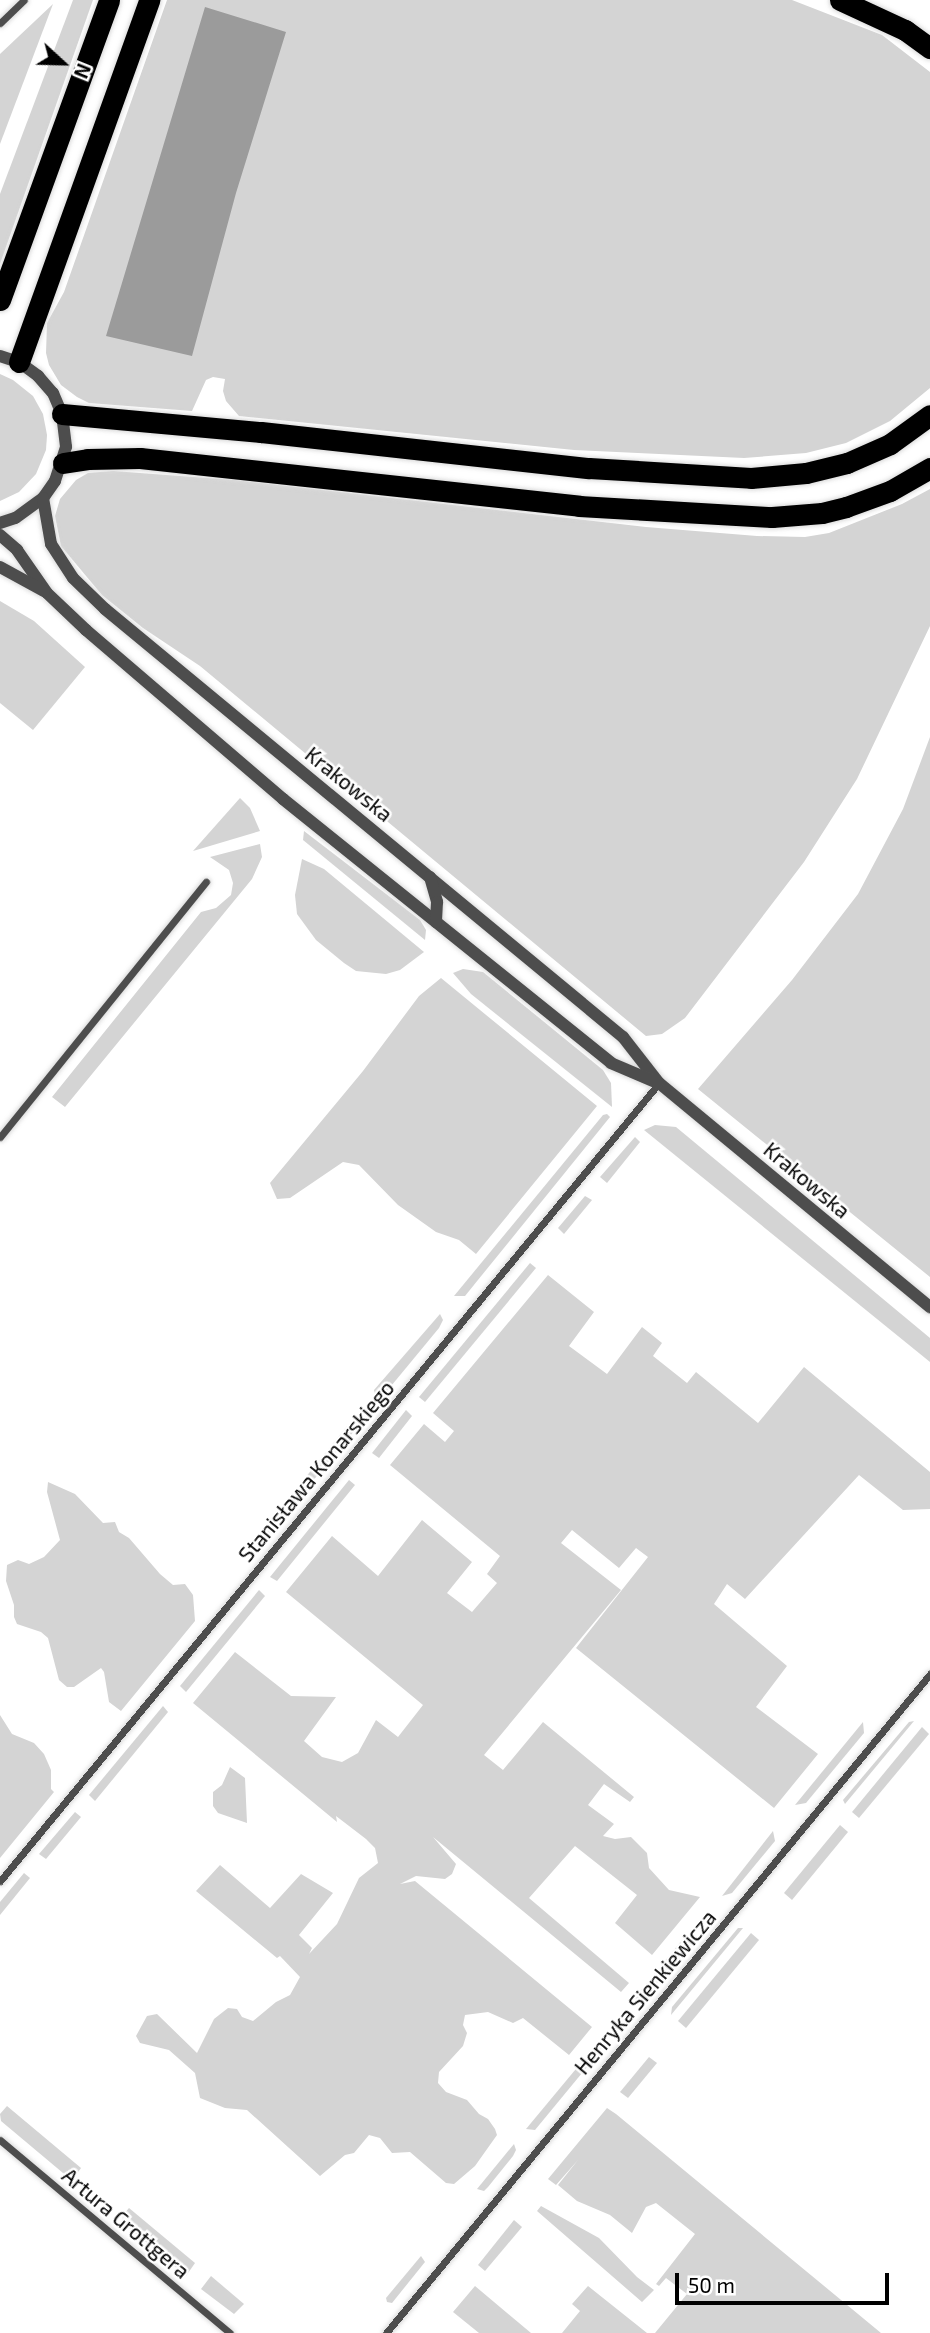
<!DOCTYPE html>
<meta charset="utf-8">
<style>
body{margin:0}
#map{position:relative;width:930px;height:2333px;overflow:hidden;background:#fff;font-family:"Exo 2",sans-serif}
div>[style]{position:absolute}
.green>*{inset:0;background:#d4d4d4}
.water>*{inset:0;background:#9b9b9b}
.roads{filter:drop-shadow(0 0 2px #dbdbdb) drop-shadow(0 0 2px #dbdbdb)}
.minor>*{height:7px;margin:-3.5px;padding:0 3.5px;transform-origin:3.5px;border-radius:3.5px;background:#4d4d4d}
.tertiary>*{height:12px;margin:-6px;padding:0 6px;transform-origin:6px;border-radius:6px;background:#4d4d4d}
.motorway>*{height:21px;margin:-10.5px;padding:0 10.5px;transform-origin:10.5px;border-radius:10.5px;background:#000}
span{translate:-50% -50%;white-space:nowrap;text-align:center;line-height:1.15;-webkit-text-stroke:5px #fff;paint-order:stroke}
.street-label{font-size:21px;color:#000}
.north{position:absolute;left:28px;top:28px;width:70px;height:70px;-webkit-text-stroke:5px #fff;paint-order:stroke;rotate:112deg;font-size:19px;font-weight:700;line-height:28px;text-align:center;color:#000}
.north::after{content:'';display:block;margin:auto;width:24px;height:32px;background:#000;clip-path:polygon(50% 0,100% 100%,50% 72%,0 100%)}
.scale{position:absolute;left:675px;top:2273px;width:214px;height:32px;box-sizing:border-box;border:4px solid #000;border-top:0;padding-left:9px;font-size:21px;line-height:24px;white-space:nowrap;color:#000;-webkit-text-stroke:5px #fff;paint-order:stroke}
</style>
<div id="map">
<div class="green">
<div style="clip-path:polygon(73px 0,93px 0,0 264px,0 194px)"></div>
<div style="clip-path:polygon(167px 0,792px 0,882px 35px,930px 72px,930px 388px,890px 421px,846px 443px,806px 453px,744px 458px,574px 450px,239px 416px,226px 401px,223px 391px,225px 379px,213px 377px,206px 380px,192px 411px,89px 403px,77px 397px,61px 385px,49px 365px,46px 353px,47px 323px,64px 292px)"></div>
<div style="clip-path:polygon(53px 4px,0 144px,0 54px)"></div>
<div style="clip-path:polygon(0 374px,13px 380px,33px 396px,43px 414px,47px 435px,46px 450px,36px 474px,19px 492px,0 501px)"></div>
<div style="clip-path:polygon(113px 471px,234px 480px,646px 527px,757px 536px,805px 537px,829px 533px,902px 504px,930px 489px,930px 626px,857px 779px,804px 862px,685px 1018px,662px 1034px,646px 1036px,200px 666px,143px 628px,102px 595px,61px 546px,55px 516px,60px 499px,76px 480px,88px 473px)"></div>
<div style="clip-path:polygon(0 601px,34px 621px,85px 667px,33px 730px,0 703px)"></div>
<div style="clip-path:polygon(930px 737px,930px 1277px,698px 1089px,792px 980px,858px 894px,903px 809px)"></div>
<div style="clip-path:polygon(240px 798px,250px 808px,260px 831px,193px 851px)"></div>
<div style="clip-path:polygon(304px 831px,420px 920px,426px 930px,425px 940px,303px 840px)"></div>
<div style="clip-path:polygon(260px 844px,262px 857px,252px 879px,65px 1107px,52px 1097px,201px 912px,216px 908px,231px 895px,233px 883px,229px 870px,210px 857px)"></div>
<div style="clip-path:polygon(302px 859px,324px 869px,424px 952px,400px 970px,386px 974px,356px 971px,344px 963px,316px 940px,297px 914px,295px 895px)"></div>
<div style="clip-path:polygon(463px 969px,483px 972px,603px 1070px,611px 1083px,612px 1107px,471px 994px,453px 973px)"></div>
<div style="clip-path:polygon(441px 978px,597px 1106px,476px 1254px,459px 1240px,436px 1232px,398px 1205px,359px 1165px,343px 1162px,290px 1198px,277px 1199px,270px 1183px,363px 1071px,419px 996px)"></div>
<div style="clip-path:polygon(607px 1114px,610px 1117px,465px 1296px,454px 1296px,603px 1115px)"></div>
<div style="clip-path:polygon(655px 1125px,676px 1127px,930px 1338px,930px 1362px,644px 1130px)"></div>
<div style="clip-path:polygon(635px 1137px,640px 1142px,607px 1183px,600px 1177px)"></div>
<div style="clip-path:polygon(585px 1196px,592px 1200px,564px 1234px,558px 1228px)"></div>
<div style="clip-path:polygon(530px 1263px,536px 1268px,425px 1402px,419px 1397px)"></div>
<div style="clip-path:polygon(548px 1275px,594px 1312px,569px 1346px,607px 1374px,642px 1327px,662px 1343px,653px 1356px,687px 1383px,696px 1372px,758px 1423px,804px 1367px,930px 1472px,930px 1509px,903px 1510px,859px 1475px,745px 1599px,727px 1584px,714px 1604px,787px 1666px,756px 1707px,818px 1754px,774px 1808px,576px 1648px,648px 1557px,636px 1548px,619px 1568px,572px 1530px,561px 1543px,621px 1590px,484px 1755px,503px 1770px,543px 1722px,634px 1797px,630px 1802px,604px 1784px,588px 1805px,614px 1824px,603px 1836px,615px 1839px,631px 1837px,647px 1853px,649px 1868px,669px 1890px,700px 1897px,652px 1955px,615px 1923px,637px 1895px,575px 1846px,529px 1898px,629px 1983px,621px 1992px,433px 1837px,456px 1864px,452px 1874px,445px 1879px,416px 1876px,400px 1884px,415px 1881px,592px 2027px,569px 2055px,523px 2018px,513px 2023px,488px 2012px,465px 2015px,463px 2025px,467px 2033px,463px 2046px,439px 2072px,438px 2083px,446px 2092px,467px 2100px,479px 2114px,488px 2119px,495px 2129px,497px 2135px,475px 2166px,454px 2184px,446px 2183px,410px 2152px,392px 2153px,380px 2138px,369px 2135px,354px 2153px,345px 2155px,320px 2176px,247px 2110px,225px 2108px,200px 2098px,195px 2073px,169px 2050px,140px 2043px,136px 2036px,147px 2016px,157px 2014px,197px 2053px,214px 2019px,228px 2008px,237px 2009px,242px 2017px,253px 2021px,276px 2002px,290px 1995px,300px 1977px,280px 1956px,277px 1958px,196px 1891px,220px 1865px,270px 1908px,301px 1874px,333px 1893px,299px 1935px,312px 1948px,309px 1954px,337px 1924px,359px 1878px,378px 1863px,375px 1848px,366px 1839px,336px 1816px,337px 1822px,193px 1703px,235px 1652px,291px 1696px,336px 1697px,304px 1741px,322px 1757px,342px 1762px,358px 1753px,376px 1720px,398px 1737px,423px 1705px,286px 1592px,332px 1536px,378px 1576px,422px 1520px,472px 1562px,447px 1593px,472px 1612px,497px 1583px,487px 1574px,500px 1556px,390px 1465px,424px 1424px,445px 1442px,454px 1431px,433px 1413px)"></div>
<div style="clip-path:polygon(440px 1314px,443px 1320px,439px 1328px,382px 1397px,375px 1395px,374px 1390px)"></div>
<div style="clip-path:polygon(406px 1410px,412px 1416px,379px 1458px,372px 1453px)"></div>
<div style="clip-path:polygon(347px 1426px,355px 1430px,268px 1535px,259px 1535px)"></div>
<div style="clip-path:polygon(349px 1480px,355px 1485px,277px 1581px,270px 1577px)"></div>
<div style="clip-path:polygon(48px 1482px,75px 1494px,103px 1523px,115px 1522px,119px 1532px,129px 1538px,160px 1574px,173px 1585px,185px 1584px,193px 1595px,195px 1621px,121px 1711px,109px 1702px,104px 1672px,101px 1668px,74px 1687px,67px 1687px,59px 1680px,48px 1638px,41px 1632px,17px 1624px,14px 1617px,14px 1605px,6px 1581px,7px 1565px,18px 1560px,29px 1564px,44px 1557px,60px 1540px,47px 1492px)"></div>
<div style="clip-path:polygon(259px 1590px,265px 1596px,186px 1692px,180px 1686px)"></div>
<div style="clip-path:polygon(163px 1706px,168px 1712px,95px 1801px,89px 1795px)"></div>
<div style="clip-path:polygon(0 1715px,12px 1734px,34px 1743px,44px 1754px,51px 1770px,51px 1789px,54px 1792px,0 1858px)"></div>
<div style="clip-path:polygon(914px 1721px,845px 1804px,843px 1800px,909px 1722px)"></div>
<div style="clip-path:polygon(863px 1722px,864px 1733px,806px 1803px,795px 1805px)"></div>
<div style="clip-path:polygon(922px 1727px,929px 1734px,859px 1818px,852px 1812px)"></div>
<div style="clip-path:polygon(230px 1767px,245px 1778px,247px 1823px,218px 1813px,213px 1806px,213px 1792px,222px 1785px)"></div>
<div style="clip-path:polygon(75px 1812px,81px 1817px,46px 1859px,39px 1854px)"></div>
<div style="clip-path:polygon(840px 1825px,848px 1832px,792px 1900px,784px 1893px)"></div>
<div style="clip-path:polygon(773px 1831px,775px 1841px,732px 1893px,722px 1896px)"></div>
<div style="clip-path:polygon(24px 1873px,30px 1878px,0 1915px,0 1902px)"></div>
<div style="clip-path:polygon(738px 1928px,743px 1928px,671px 2015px,672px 2007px)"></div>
<div style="clip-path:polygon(751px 1933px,759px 1940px,686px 2028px,678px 2021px)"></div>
<div style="clip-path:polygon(682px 1940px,683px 1951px,643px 2001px,632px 2001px)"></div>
<div style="clip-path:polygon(600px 2040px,603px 2045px,601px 2050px,535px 2130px,526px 2129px)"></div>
<div style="clip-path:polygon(649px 2057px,657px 2063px,628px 2098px,620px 2092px)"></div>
<div style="clip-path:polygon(7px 2106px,81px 2168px,76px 2175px,70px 2178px,63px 2173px,1px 2121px,0 2114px)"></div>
<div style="clip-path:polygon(607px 2108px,616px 2114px,881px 2333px,655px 2333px,687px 2294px,666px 2278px,659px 2286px,656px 2284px,695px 2234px,656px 2203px,646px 2207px,632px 2233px,610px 2215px,577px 2201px,558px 2185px,578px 2160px,556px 2185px,548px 2179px)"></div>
<div style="clip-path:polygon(514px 2144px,516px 2150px,513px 2156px,488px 2187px,484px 2191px,477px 2189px)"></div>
<div style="clip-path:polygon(541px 2206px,599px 2238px,637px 2277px,654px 2290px,642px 2302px,537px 2211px)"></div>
<div style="clip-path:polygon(129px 2208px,195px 2263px,186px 2276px,122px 2222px,123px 2215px)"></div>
<div style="clip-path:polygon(514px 2220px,522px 2227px,485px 2271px,478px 2265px)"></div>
<div style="clip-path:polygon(421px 2256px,425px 2262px,392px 2303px,387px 2302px,386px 2298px)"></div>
<div style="clip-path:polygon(211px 2276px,244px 2304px,234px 2314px,201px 2289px)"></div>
<div style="clip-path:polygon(475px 2286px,531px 2333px,479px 2333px,453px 2312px)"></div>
<div style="clip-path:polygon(588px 2286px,647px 2333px,562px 2333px,580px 2311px,572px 2304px)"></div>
</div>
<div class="water">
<div style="clip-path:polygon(205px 7px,286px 32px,236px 193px,192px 356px,106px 336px)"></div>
</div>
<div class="roads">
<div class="minor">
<div style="left:0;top:23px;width:33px;rotate:-44deg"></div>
<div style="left:0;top:1137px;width:328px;rotate:-51.1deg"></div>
<div style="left:0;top:1881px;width:1035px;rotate:-50.45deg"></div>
<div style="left:0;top:2140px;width:300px;rotate:40deg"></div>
<div style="left:386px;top:2333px;width:855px;rotate:-50.46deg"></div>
</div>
<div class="tertiary">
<div style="left:0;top:356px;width:20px;rotate:18deg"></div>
<div style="left:19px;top:362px;width:24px;rotate:36deg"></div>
<div style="left:38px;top:376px;width:23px;rotate:49deg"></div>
<div style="left:53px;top:393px;width:23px;rotate:67deg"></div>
<div style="left:62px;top:414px;width:33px;rotate:83deg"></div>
<div style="left:66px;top:447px;width:36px;rotate:108deg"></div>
<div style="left:55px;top:481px;width:21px;rotate:125deg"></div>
<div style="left:43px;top:498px;width:34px;rotate:144deg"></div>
<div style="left:15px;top:518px;width:16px;rotate:162deg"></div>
<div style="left:43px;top:498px;width:47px;rotate:80.1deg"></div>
<div style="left:51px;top:544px;width:40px;rotate:57.1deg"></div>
<div style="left:73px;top:578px;width:45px;rotate:44.1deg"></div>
<div style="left:105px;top:609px;width:672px;rotate:39.57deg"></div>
<div style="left:623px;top:1037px;width:58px;rotate:52deg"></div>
<div style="left:659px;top:1083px;width:352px;rotate:39.6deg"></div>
<div style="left:0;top:535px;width:23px;rotate:41deg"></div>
<div style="left:17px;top:550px;width:52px;rotate:55.1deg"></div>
<div style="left:47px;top:593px;width:54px;rotate:43.5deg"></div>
<div style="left:86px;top:630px;width:260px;rotate:40.6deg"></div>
<div style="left:283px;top:799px;width:421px;rotate:38.8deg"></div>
<div style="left:611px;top:1063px;width:51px;rotate:23.1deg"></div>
<div style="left:0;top:567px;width:50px;rotate:28.6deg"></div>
<div style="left:430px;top:877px;width:26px;rotate:74deg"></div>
<div style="left:437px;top:902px;width:20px;rotate:93deg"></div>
</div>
<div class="motorway">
<div style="left:840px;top:0;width:72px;rotate:24.8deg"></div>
<div style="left:905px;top:30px;width:31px;rotate:36deg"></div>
<div style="left:0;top:300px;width:319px;rotate:-70deg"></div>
<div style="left:19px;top:362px;width:385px;rotate:-70.2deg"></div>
<div style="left:62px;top:414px;width:200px;rotate:5.2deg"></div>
<div style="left:261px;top:432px;width:330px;rotate:6.3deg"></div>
<div style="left:589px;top:468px;width:162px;rotate:3.5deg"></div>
<div style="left:751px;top:478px;width:55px;rotate:-5.2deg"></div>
<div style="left:806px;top:473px;width:42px;rotate:-13.7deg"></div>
<div style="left:847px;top:463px;width:47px;rotate:-23.8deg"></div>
<div style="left:890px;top:444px;width:49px;rotate:-35.9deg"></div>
<div style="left:63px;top:463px;width:25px;rotate:-9deg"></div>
<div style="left:88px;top:459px;width:52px;rotate:-1.1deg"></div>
<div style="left:140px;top:458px;width:442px;rotate:6.2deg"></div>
<div style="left:579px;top:506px;width:193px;rotate:3.3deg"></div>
<div style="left:772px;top:517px;width:50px;rotate:-4.6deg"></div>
<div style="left:822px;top:513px;width:25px;rotate:-14deg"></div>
<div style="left:846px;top:507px;width:47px;rotate:-20deg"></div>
<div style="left:890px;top:491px;width:46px;rotate:-29.9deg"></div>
</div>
</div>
<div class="street-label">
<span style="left:349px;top:784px;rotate:39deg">Krakowska</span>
<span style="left:807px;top:1180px;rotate:40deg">Krakowska</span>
<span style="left:316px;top:1471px;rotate:-50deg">Stanisława Konarskiego</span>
<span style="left:645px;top:1992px;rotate:-50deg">Henryka Sienkiewicza</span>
<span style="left:126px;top:2223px;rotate:40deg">Artura Grottgera</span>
</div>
<div class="north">N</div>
<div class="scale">50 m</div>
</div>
